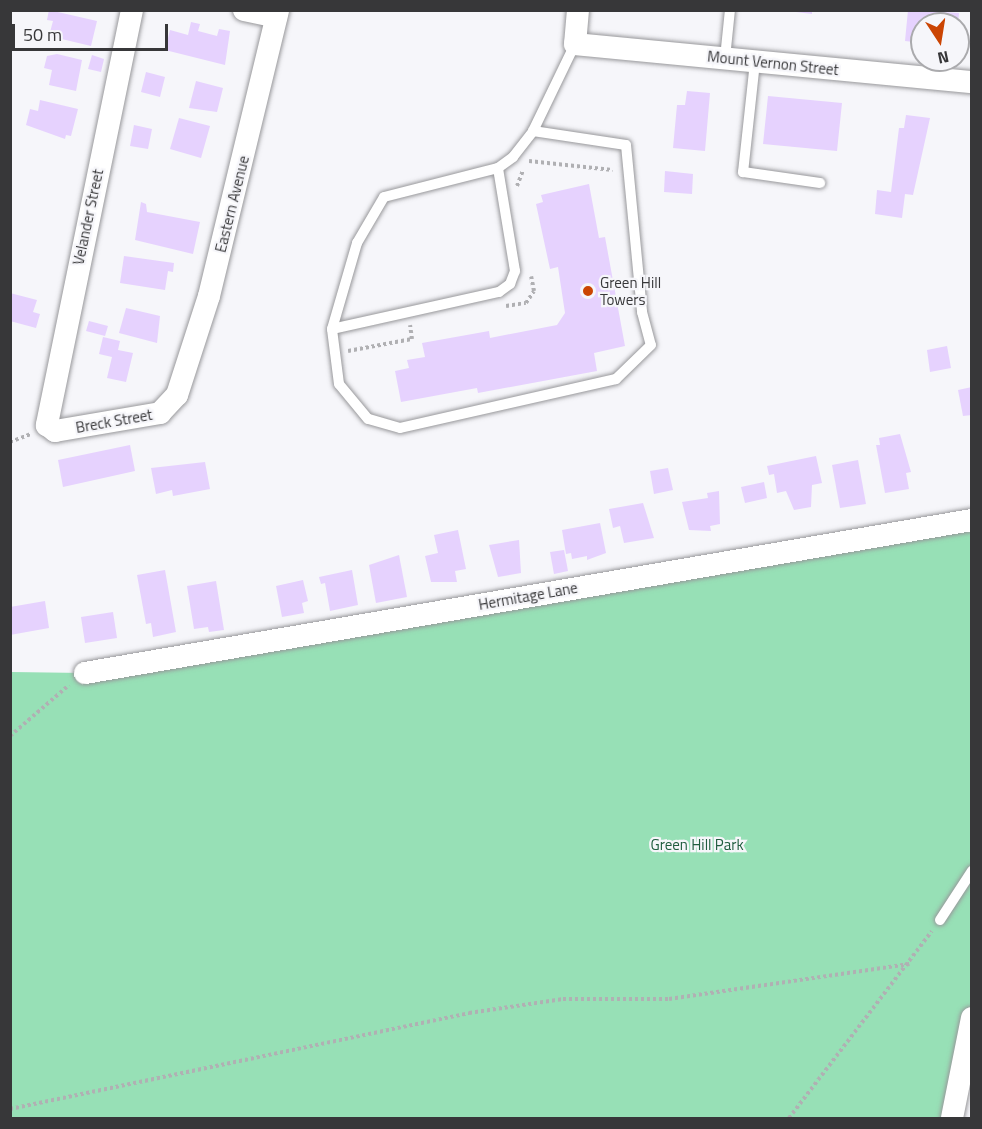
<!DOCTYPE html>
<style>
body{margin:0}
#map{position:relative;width:982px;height:1129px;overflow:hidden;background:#f6f6fa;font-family:"Titillium Web",sans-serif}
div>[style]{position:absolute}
.green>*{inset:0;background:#97e0b6}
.building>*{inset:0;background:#e6d2fe}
.path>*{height:4px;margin-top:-2px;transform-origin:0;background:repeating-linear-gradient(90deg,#b0b0b3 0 3px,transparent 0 6px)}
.roads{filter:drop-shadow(0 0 2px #98989b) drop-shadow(0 0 2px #98989b)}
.lane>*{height:10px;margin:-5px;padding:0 5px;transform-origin:5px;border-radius:5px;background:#fff}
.street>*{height:22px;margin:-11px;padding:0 11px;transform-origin:11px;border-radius:11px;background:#fff}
.dots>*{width:16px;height:16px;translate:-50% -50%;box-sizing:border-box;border:3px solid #f6f6fa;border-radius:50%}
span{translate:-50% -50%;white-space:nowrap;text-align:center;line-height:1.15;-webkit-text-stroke:4.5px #f6f6fa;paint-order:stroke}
.street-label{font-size:15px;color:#373739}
.poi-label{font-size:15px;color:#373739}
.left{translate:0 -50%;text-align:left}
.park-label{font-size:15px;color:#205d3f}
.frame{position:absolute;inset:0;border:12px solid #373739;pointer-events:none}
.north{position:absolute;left:910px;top:12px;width:60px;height:60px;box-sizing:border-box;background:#f6f6fa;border:2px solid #aaaaad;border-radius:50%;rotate:168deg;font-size:16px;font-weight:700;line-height:24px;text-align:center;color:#373739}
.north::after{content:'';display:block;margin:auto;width:21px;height:27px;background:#cb4503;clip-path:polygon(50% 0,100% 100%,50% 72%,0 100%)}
.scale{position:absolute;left:12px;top:24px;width:156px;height:27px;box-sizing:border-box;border:3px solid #373739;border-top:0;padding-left:8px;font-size:18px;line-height:21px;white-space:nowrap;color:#373739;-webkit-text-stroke:4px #f6f6fa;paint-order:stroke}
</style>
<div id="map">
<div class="green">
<div style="clip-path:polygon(971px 520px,972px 1018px,952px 1118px,11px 1118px,11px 672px,85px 673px)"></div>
</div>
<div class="building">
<div style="clip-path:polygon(49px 10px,97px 21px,91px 46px,49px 36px,53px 21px,47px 20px)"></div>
<div style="clip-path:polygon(796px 10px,812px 10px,812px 14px,796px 12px)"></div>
<div style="clip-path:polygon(908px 10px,959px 13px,958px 24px,922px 24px,922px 43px,905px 41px)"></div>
<div style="clip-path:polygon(191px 22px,200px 24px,198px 31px,217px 36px,219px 29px,230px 31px,225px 65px,165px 50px,170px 30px,188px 35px)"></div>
<div style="clip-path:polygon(57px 54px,82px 60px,76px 91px,49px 85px,52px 70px,44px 68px,47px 56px)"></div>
<div style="clip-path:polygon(92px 55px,104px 59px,101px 72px,88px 69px)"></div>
<div style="clip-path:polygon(146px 72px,165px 77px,160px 97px,141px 92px)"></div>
<div style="clip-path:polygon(196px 81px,223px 88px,217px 112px,189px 108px)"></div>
<div style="clip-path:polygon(687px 91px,710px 93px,705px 151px,673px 148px,677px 105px,685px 105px)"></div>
<div style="clip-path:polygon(768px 96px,842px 103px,837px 151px,763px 144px)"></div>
<div style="clip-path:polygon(40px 100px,78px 109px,71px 136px,66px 135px,65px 139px,26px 125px,30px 109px,38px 111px)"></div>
<div style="clip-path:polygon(906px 115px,930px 118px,913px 195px,905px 194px,902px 218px,875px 214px,877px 190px,891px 192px,899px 128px,904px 128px)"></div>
<div style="clip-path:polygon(179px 118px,210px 126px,201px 158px,170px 149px)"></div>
<div style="clip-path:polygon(134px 125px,152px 129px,148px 149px,130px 146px)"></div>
<div style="clip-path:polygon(665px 171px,693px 174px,692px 194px,664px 192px)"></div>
<div style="clip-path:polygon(589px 184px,599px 238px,605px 237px,625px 346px,594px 353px,597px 371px,478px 393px,477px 388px,401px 402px,395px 371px,409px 368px,407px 360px,425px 357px,422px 343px,489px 331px,490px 338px,557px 325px,565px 313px,558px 267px,550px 269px,536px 204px,543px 202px,541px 195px)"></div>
<div style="clip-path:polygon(141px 202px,146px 204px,147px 212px,200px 222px,193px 254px,135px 240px)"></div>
<div style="clip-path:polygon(124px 256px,174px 263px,173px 272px,168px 271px,165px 290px,120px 283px)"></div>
<div style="clip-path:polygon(10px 293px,37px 300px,33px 312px,40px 314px,36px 328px,10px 321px)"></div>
<div style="clip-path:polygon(126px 308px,160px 316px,157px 343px,119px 333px)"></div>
<div style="clip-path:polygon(89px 321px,108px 326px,105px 336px,86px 331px)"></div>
<div style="clip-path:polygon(103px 337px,120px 341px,118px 350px,133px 353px,126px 382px,107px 378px,112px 357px,99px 354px)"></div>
<div style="clip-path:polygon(947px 346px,951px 368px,930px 372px,927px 350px)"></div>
<div style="clip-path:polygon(972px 387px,972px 415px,963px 416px,958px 390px)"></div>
<div style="clip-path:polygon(900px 434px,911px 472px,906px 473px,909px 489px,885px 493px,876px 445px,880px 445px,879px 438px)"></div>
<div style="clip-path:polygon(130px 445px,135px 471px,63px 487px,58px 460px)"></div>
<div style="clip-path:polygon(816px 456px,822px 483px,812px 485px,811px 507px,794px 510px,786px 491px,777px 493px,774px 474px,769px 475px,767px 466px)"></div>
<div style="clip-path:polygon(858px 460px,866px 504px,840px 508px,832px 465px)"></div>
<div style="clip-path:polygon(205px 462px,210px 489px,173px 496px,172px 490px,156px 494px,151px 468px)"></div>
<div style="clip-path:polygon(668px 468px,673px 490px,654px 494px,650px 471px)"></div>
<div style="clip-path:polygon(764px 482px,767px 498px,745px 503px,741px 487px)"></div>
<div style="clip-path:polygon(719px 491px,720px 524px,710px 526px,711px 531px,689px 530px,682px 502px,708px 498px,707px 493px)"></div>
<div style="clip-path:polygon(643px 503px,654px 538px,624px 543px,620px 526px,613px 528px,609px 509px)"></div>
<div style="clip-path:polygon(600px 523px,606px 553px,587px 560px,587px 556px,572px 559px,571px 553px,566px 554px,562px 530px)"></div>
<div style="clip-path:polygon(458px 530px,466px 569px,455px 571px,457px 582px,431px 582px,425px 556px,438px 553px,434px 535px)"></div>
<div style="clip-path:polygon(519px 540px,521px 573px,498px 577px,489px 545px)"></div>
<div style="clip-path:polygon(564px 550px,568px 571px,554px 574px,550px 552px)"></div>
<div style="clip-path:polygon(399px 555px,407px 597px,376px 603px,369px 565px)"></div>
<div style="clip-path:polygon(165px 570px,176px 632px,153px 637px,151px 623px,146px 624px,137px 575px)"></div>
<div style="clip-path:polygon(352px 570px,358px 605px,330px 611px,325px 583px,321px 584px,319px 577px)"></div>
<div style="clip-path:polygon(303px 580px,308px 601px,302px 603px,304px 613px,282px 617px,276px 586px)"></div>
<div style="clip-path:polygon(216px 581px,224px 630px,209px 632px,208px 627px,194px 629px,187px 586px)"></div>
<div style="clip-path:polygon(45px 601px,49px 628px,10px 635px,10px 607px)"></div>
<div style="clip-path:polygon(113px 612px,117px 638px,85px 643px,81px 617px)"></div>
</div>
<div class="path">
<div style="left:529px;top:161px;width:84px;rotate:6.1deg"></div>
<div style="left:517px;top:186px;width:17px;rotate:-69deg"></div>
<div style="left:506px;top:306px;width:20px;rotate:-9deg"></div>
<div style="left:526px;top:303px;width:14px;rotate:-56deg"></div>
<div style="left:534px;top:291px;width:15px;rotate:-101deg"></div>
<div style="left:348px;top:351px;width:65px;rotate:-10.6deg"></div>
<div style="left:412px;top:339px;width:14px;rotate:-98deg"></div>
<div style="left:10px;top:442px;width:22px;rotate:-21deg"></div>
<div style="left:10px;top:736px;width:78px;rotate:-40.8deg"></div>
<div style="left:10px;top:1109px;width:469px;rotate:-11.8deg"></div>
<div style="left:469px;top:1013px;width:95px;rotate:-8.5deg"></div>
<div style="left:563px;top:999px;width:106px"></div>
<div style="left:669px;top:999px;width:243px;rotate:-8.3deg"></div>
<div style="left:789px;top:1118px;width:235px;rotate:-52.6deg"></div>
</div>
<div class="roads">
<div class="lane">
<div style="left:725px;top:58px;width:48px;rotate:-84.1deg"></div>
<div style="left:755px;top:62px;width:111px;rotate:96.2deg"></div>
<div style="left:743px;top:172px;width:78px;rotate:8.1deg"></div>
<div style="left:533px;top:131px;width:94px;rotate:8.6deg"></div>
<div style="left:626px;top:145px;width:168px;rotate:84.5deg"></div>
<div style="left:642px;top:312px;width:34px;rotate:75deg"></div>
<div style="left:651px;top:345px;width:49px;rotate:135.8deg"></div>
<div style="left:616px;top:379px;width:221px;rotate:167.2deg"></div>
<div style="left:400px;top:428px;width:33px;rotate:-164deg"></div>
<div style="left:368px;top:419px;width:45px;rotate:-129.6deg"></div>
<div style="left:339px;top:384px;width:55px;rotate:-97.3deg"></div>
<div style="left:332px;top:329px;width:90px;rotate:-73.8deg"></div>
<div style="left:357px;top:243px;width:53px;rotate:-59.6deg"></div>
<div style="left:384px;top:197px;width:118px;rotate:-14.3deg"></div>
<div style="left:498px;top:168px;width:19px;rotate:-36deg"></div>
<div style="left:513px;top:157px;width:33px;rotate:-52deg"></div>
<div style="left:533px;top:131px;width:97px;rotate:-64.2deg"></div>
<div style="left:332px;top:329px;width:171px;rotate:-12.5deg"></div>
<div style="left:499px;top:292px;width:14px;rotate:-36deg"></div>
<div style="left:510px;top:284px;width:14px;rotate:-69deg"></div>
<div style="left:515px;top:271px;width:104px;rotate:-99.4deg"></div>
<div style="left:940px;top:920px;width:59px;rotate:-56.9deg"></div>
</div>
<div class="street">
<div style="left:132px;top:10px;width:424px;rotate:101.6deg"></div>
<div style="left:47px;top:425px;width:10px;rotate:37deg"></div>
<div style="left:55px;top:431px;width:107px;rotate:-9.7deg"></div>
<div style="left:160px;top:413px;width:25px;rotate:-47deg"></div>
<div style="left:177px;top:395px;width:104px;rotate:-72.1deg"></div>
<div style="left:209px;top:296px;width:294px;rotate:-76.4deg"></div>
<div style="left:244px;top:10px;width:33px;rotate:12deg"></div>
<div style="left:578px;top:10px;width:34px;rotate:95deg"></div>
<div style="left:575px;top:44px;width:399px;rotate:5.5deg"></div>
<div style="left:85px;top:673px;width:900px;rotate:-9.79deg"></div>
<div style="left:952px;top:1118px;width:102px;rotate:-78.7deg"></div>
</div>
</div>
<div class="dots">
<div style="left:588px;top:291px;background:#cb4503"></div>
</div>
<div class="street-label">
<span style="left:773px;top:63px;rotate:6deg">Mount Vernon Street</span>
<span style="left:232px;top:204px;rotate:-76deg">Eastern Avenue</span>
<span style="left:88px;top:217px;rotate:-78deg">Velander Street</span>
<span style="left:114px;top:421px;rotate:-10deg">Breck Street</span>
<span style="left:528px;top:596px;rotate:-10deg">Hermitage Lane</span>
</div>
<div class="poi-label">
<span class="left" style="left:600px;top:291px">Green Hill<br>Towers</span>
</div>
<div class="park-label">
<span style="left:697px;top:845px">Green Hill Park</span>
</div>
<div class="frame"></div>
<div class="north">N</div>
<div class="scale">50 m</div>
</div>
